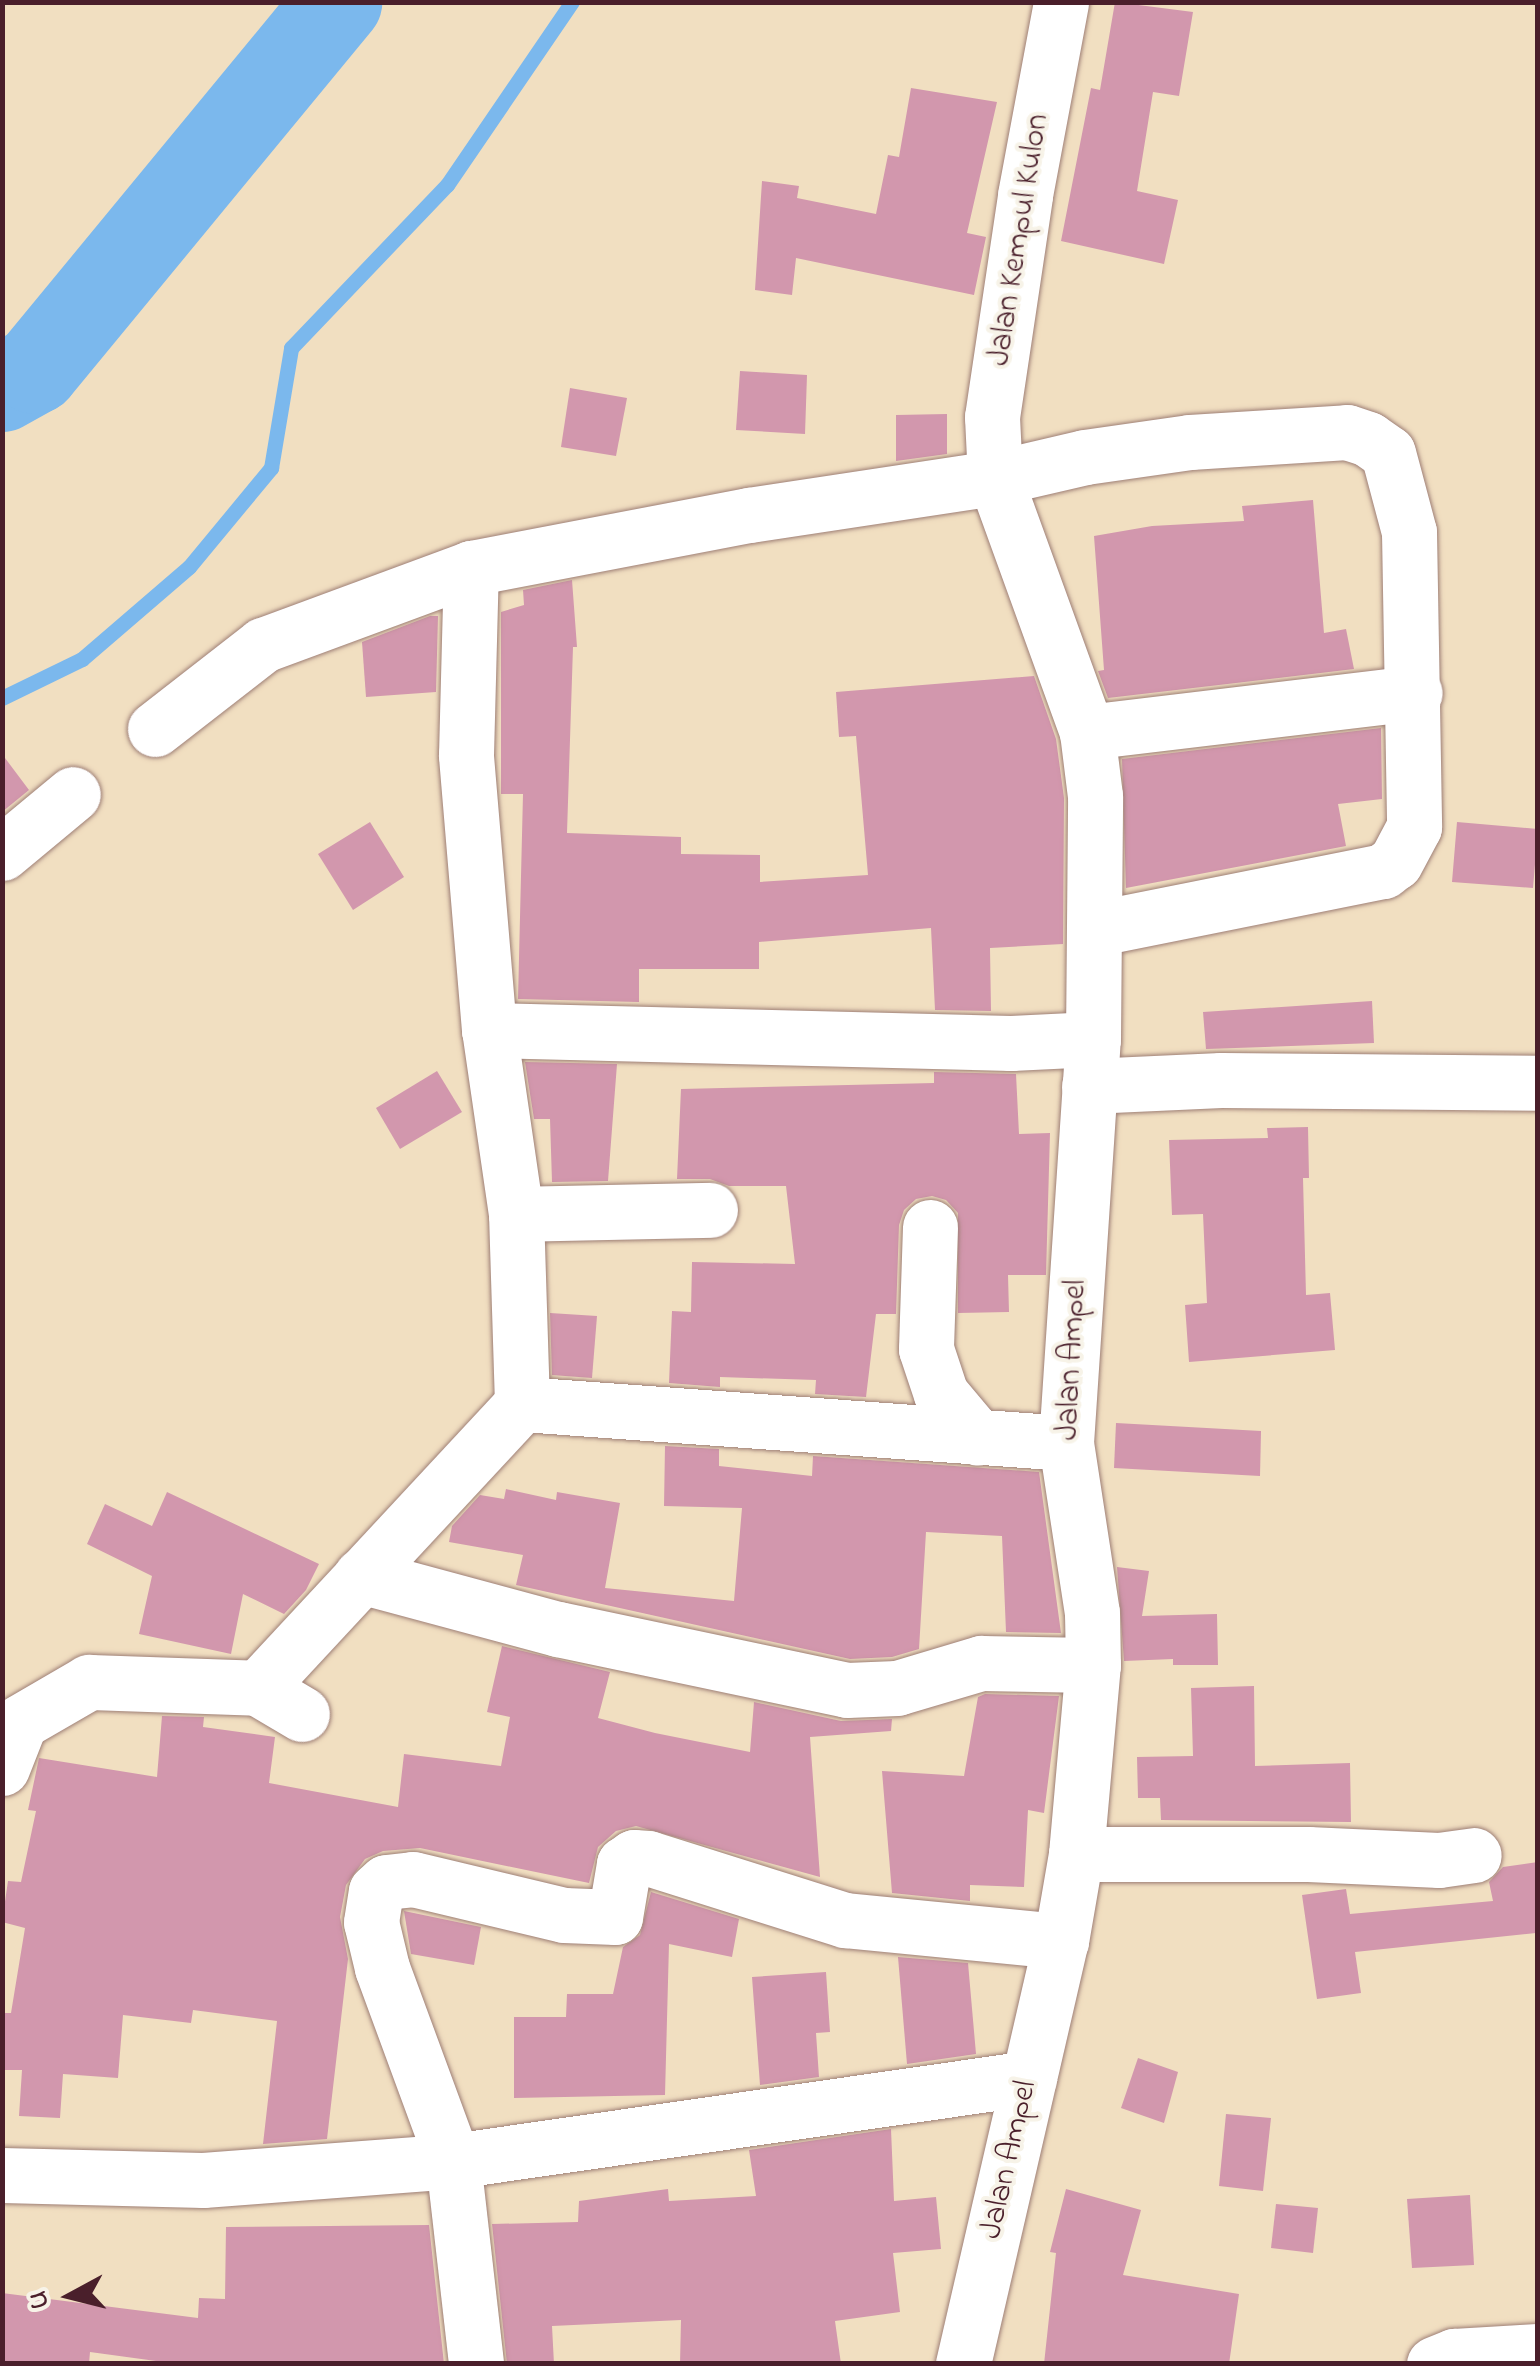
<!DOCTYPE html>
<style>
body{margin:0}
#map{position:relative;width:1540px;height:2366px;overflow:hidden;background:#f1dfc1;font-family:"Indie Flower",sans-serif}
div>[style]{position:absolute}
.stream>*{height:15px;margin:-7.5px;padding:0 7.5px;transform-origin:7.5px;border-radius:7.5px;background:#7bb8ed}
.river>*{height:88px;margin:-44px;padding:0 44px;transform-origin:44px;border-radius:44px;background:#7bb8ed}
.building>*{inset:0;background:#d297ad}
.roads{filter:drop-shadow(0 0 2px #9e7f76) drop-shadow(0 0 2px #9e7f76)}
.minor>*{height:55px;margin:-27.5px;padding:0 27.5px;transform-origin:27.5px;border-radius:27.5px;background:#fff}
span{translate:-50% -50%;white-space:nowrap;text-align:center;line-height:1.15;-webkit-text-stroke:8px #f7f3e8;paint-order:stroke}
.street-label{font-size:32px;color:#4a1f2b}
.frame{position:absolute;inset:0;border:5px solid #4a1f2b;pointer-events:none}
.north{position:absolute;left:20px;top:2246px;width:100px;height:100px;-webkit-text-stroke:8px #f7f3e8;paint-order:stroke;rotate:263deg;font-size:28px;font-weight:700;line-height:40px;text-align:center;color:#4a1f2b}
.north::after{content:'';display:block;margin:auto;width:35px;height:45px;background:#4a1f2b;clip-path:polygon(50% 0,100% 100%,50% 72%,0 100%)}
</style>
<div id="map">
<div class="stream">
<div style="left:2px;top:698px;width:89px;rotate:-26deg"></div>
<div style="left:82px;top:659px;width:141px;rotate:-40.7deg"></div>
<div style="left:189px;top:567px;width:129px;rotate:-50.4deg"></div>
<div style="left:271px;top:468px;width:122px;rotate:-80.5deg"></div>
<div style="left:291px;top:348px;width:226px;rotate:-46.3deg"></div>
<div style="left:447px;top:185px;width:222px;rotate:-55.7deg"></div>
</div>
<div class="river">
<div style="left:2px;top:388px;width:38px;rotate:-29deg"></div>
<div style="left:35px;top:370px;width:477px;rotate:-50.5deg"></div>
</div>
<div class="building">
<div style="clip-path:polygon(1115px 2px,1193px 12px,1179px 96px,1153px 92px,1137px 191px,1178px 200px,1164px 264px,1061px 241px,1091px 88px,1100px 90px)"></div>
<div style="clip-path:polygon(911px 88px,997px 102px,967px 233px,986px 237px,974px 295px,796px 258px,792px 295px,755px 290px,762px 181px,799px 186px,797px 198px,876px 214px,888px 155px,899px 157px)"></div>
<div style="clip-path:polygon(740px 371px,807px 375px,805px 434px,736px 430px)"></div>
<div style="clip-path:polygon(570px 388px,627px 398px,616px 456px,561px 447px)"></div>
<div style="clip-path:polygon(947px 414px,947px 454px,896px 461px,896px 415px)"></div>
<div style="clip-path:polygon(1313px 500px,1324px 633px,1346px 629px,1354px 669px,1108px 698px,1098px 671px,1104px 670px,1094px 536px,1152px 526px,1244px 521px,1242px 506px)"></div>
<div style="clip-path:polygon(572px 580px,577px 647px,573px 647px,567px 833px,681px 837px,681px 854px,760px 855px,760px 882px,868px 875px,856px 736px,839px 737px,836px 692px,1034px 676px,1056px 739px,1064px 798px,1063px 944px,990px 948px,991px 1011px,935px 1010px,931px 928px,759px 942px,759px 969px,639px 969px,639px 1002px,518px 999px,523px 794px,501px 794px,501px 612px,524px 605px,523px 590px)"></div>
<div style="clip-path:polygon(430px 616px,438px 616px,436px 692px,366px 697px,362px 642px)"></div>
<div style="clip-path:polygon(1381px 728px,1382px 799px,1338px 804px,1346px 846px,1126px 888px,1122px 759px)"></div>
<div style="clip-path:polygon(2px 754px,29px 790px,2px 812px)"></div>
<div style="clip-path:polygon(370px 822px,404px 877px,353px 910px,318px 854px)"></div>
<div style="clip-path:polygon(1457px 822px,1538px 829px,1533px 888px,1452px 882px)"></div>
<div style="clip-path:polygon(1372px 1001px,1374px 1043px,1206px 1049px,1203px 1012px)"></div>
<div style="clip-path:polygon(525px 1062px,617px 1064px,608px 1181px,552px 1182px,550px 1119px,534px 1119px)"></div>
<div style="clip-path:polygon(437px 1071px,462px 1112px,400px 1149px,376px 1108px)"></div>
<div style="clip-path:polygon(934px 1072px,1016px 1074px,1019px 1134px,1050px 1133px,1046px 1275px,1008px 1275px,1009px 1312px,958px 1313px,958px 1213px,946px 1200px,932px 1196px,916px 1199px,904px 1210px,899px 1225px,896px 1314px,876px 1314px,866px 1397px,815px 1394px,816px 1380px,720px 1377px,720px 1387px,669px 1383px,672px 1311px,691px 1312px,692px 1262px,795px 1264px,786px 1186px,729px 1186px,710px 1179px,677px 1179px,681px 1089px,934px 1083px)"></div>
<div style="clip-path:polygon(1308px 1127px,1309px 1178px,1303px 1178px,1306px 1295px,1330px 1293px,1335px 1350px,1189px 1362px,1185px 1305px,1207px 1303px,1203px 1214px,1172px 1215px,1169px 1140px,1268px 1138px,1267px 1128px)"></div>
<div style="clip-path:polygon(550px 1313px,597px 1316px,592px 1378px,552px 1375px)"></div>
<div style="clip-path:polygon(1116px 1423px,1261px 1431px,1260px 1476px,1114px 1468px)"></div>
<div style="clip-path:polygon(665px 1446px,719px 1449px,719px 1466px,812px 1476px,813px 1456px,1039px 1472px,1061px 1633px,1006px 1632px,1002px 1536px,926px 1532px,919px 1649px,892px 1657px,850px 1659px,516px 1585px,523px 1555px,449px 1542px,452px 1526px,480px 1495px,504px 1499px,506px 1489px,556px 1500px,557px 1492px,620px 1503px,605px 1588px,734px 1601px,742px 1508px,664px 1506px)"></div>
<div style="clip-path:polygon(167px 1492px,319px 1564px,306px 1590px,284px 1614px,243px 1594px,231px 1654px,139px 1634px,152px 1576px,87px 1544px,105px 1504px,152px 1526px)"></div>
<div style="clip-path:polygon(1117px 1567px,1149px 1571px,1142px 1616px,1217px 1614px,1218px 1665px,1173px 1665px,1173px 1659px,1124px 1661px)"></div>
<div style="clip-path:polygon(502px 1646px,610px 1672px,598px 1718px,655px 1733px,750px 1752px,754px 1702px,841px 1721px,892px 1719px,891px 1731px,810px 1737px,820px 1877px,636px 1826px,616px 1831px,598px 1847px,589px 1883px,420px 1848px,383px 1851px,365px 1859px,346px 1885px,340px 1917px,348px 1959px,327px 2139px,263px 2144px,277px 2021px,193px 2010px,191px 2023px,123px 2015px,118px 2078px,63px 2074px,60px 2118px,19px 2116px,22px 2070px,2px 2070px,2px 2013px,11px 2013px,25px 1928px,2px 1922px,8px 1881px,21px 1882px,36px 1811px,28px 1810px,39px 1758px,157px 1777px,162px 1716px,204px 1717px,203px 1727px,275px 1737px,269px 1783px,398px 1807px,404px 1754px,501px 1766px,510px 1717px,487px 1712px)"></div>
<div style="clip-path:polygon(1254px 1686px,1255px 1766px,1350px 1763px,1351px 1822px,1161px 1820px,1160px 1798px,1138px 1798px,1137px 1757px,1193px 1756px,1191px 1688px)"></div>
<div style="clip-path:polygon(985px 1694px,1059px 1696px,1044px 1813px,1028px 1810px,1024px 1887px,970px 1885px,970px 1901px,892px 1893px,882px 1771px,964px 1776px,978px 1697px)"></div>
<div style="clip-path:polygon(1538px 1862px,1536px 1933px,1355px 1952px,1361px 1993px,1317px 1999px,1302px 1895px,1346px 1889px,1350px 1914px,1493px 1901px,1489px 1882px,1503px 1867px)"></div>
<div style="clip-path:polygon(651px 1892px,739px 1919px,732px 1957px,669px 1944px,665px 2095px,514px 2098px,514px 2017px,566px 2017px,567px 1994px,613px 1994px,623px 1947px,640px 1935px)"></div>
<div style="clip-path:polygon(404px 1911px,481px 1927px,474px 1965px,411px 1954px)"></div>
<div style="clip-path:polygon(898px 1957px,968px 1963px,976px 2054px,907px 2064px)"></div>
<div style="clip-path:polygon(826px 1972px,830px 2032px,816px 2033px,819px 2077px,760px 2085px,752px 1977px)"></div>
<div style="clip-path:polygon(1138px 2058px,1178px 2072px,1164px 2123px,1121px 2108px)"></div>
<div style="clip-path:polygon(1226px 2114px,1271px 2118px,1263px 2191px,1219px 2186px)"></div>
<div style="clip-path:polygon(891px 2129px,894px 2201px,936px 2197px,941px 2249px,893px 2253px,900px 2312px,835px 2321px,841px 2364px,680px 2364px,681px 2320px,552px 2326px,554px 2364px,507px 2364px,492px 2224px,578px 2222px,579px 2201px,668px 2189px,669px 2201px,756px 2196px,749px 2150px)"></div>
<div style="clip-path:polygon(1066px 2189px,1141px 2210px,1123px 2275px,1239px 2294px,1229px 2364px,1044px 2364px,1056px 2253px,1050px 2252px)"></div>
<div style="clip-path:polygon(1470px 2195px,1474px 2265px,1412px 2268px,1407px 2199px)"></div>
<div style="clip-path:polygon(1276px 2204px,1318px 2208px,1313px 2253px,1271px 2248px)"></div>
<div style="clip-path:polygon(429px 2225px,444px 2364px,178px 2364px,90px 2352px,89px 2364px,2px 2364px,2px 2293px,198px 2318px,199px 2298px,225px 2299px,226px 2227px)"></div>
</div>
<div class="roads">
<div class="minor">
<div style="left:155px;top:729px;width:137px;rotate:-37.9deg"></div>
<div style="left:263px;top:645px;width:222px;rotate:-20.3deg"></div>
<div style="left:1087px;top:732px;width:330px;rotate:-6.8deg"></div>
<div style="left:2px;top:853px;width:92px;rotate:-39.7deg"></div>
<div style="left:489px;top:1030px;width:522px;rotate:1.43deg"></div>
<div style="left:1011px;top:1043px;width:82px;rotate:-2.8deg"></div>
<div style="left:1089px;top:1086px;width:132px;rotate:-2.6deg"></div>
<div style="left:1221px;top:1080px;width:317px;rotate:0.5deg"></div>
<div style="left:516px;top:1214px;width:194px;rotate:-1.2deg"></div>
<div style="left:930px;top:1227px;width:122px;rotate:91.9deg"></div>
<div style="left:926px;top:1349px;width:47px;rotate:71.6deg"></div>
<div style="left:941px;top:1394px;width:57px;rotate:49.9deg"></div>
<div style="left:522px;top:1404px;width:545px;rotate:4.1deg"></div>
<div style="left:361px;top:1576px;width:204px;rotate:15.1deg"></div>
<div style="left:558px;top:1629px;width:295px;rotate:11.9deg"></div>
<div style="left:847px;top:1690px;width:50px;rotate:-2.3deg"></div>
<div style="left:897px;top:1688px;width:88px;rotate:-16.6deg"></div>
<div style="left:981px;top:1663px;width:112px;rotate:1deg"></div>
<div style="left:258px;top:1688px;width:51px;rotate:30.6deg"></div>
<div style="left:2px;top:1768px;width:49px;rotate:-68.6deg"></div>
<div style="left:20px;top:1722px;width:80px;rotate:-30.1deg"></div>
<div style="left:89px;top:1682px;width:169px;rotate:2deg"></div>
<div style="left:258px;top:1688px;width:388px;rotate:-47.1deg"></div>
<div style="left:522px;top:1404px;width:190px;rotate:-91.8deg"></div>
<div style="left:516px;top:1214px;width:186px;rotate:-98.3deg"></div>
<div style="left:489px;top:1030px;width:276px;rotate:-94.8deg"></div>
<div style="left:466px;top:755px;width:187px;rotate:-88.5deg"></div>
<div style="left:471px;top:568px;width:283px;rotate:-10.8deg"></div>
<div style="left:749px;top:515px;width:249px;rotate:-8.6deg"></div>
<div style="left:995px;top:478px;width:92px;rotate:-13.1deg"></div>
<div style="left:1085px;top:457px;width:106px;rotate:-8.1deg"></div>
<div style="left:1190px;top:442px;width:157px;rotate:-3.6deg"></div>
<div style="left:1347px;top:432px;width:22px;rotate:18deg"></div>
<div style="left:1368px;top:439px;width:24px;rotate:35deg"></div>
<div style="left:1388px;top:453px;width:82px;rotate:75.1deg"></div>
<div style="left:1409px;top:532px;width:295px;rotate:89deg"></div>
<div style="left:1414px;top:827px;width:40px;rotate:118deg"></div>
<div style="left:1395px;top:862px;width:15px;rotate:143deg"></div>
<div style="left:1383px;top:871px;width:291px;rotate:168.7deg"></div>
<div style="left:1076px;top:1854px;width:232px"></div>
<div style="left:1308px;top:1854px;width:131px;rotate:2.6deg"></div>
<div style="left:1439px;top:1860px;width:35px;rotate:-8deg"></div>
<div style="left:1029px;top:2078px;width:582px;rotate:171.8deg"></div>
<div style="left:453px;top:2161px;width:206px;rotate:-110.2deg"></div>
<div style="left:382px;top:1968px;width:47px;rotate:-103.4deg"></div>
<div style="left:371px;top:1922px;width:31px;rotate:-81deg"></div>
<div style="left:376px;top:1891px;width:13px;rotate:-42deg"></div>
<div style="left:386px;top:1882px;width:27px;rotate:-6deg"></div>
<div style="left:413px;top:1879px;width:155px;rotate:13.4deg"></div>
<div style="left:564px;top:1915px;width:51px;rotate:2.2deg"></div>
<div style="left:615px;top:1917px;width:54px;rotate:-80.4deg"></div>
<div style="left:624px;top:1864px;width:12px;rotate:-35deg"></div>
<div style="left:634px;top:1857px;width:14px;rotate:4deg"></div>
<div style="left:648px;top:1858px;width:207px;rotate:17.5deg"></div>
<div style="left:845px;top:1920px;width:217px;rotate:5.6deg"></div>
<div style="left:2px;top:2175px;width:201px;rotate:1.4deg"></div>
<div style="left:203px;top:2180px;width:251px;rotate:-4.3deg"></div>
<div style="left:453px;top:2161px;width:204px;rotate:83.5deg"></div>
<div style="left:963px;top:2364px;width:434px;rotate:-77deg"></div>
<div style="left:1061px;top:1941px;width:88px;rotate:-80.2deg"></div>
<div style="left:1076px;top:1854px;width:190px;rotate:-84.9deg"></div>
<div style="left:1093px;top:1665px;width:52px;rotate:-91.1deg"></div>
<div style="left:1092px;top:1613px;width:172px;rotate:-98.7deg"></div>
<div style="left:1066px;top:1443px;width:405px;rotate:-86.2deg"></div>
<div style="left:1093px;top:1039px;width:243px;rotate:-89.5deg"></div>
<div style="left:1095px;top:796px;width:64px;rotate:-97.1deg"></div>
<div style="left:1087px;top:732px;width:270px;rotate:-109.9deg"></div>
<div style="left:995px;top:478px;width:61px;rotate:-92.8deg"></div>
<div style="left:992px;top:417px;width:224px;rotate:-81.5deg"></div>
<div style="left:1025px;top:195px;width:196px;rotate:-79.4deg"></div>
<div style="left:1434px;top:2364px;width:22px;rotate:-22deg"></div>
<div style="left:1454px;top:2356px;width:84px;rotate:-3.4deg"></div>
</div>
</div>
<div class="street-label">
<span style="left:1020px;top:240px;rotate:-81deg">Jalan Kempul Kulon</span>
<span style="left:1073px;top:1360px;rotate:-87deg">Jalan Ampel</span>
<span style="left:1010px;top:2160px;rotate:-77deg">Jalan Ampel</span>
</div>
<div class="frame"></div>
<div class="north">U</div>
</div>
